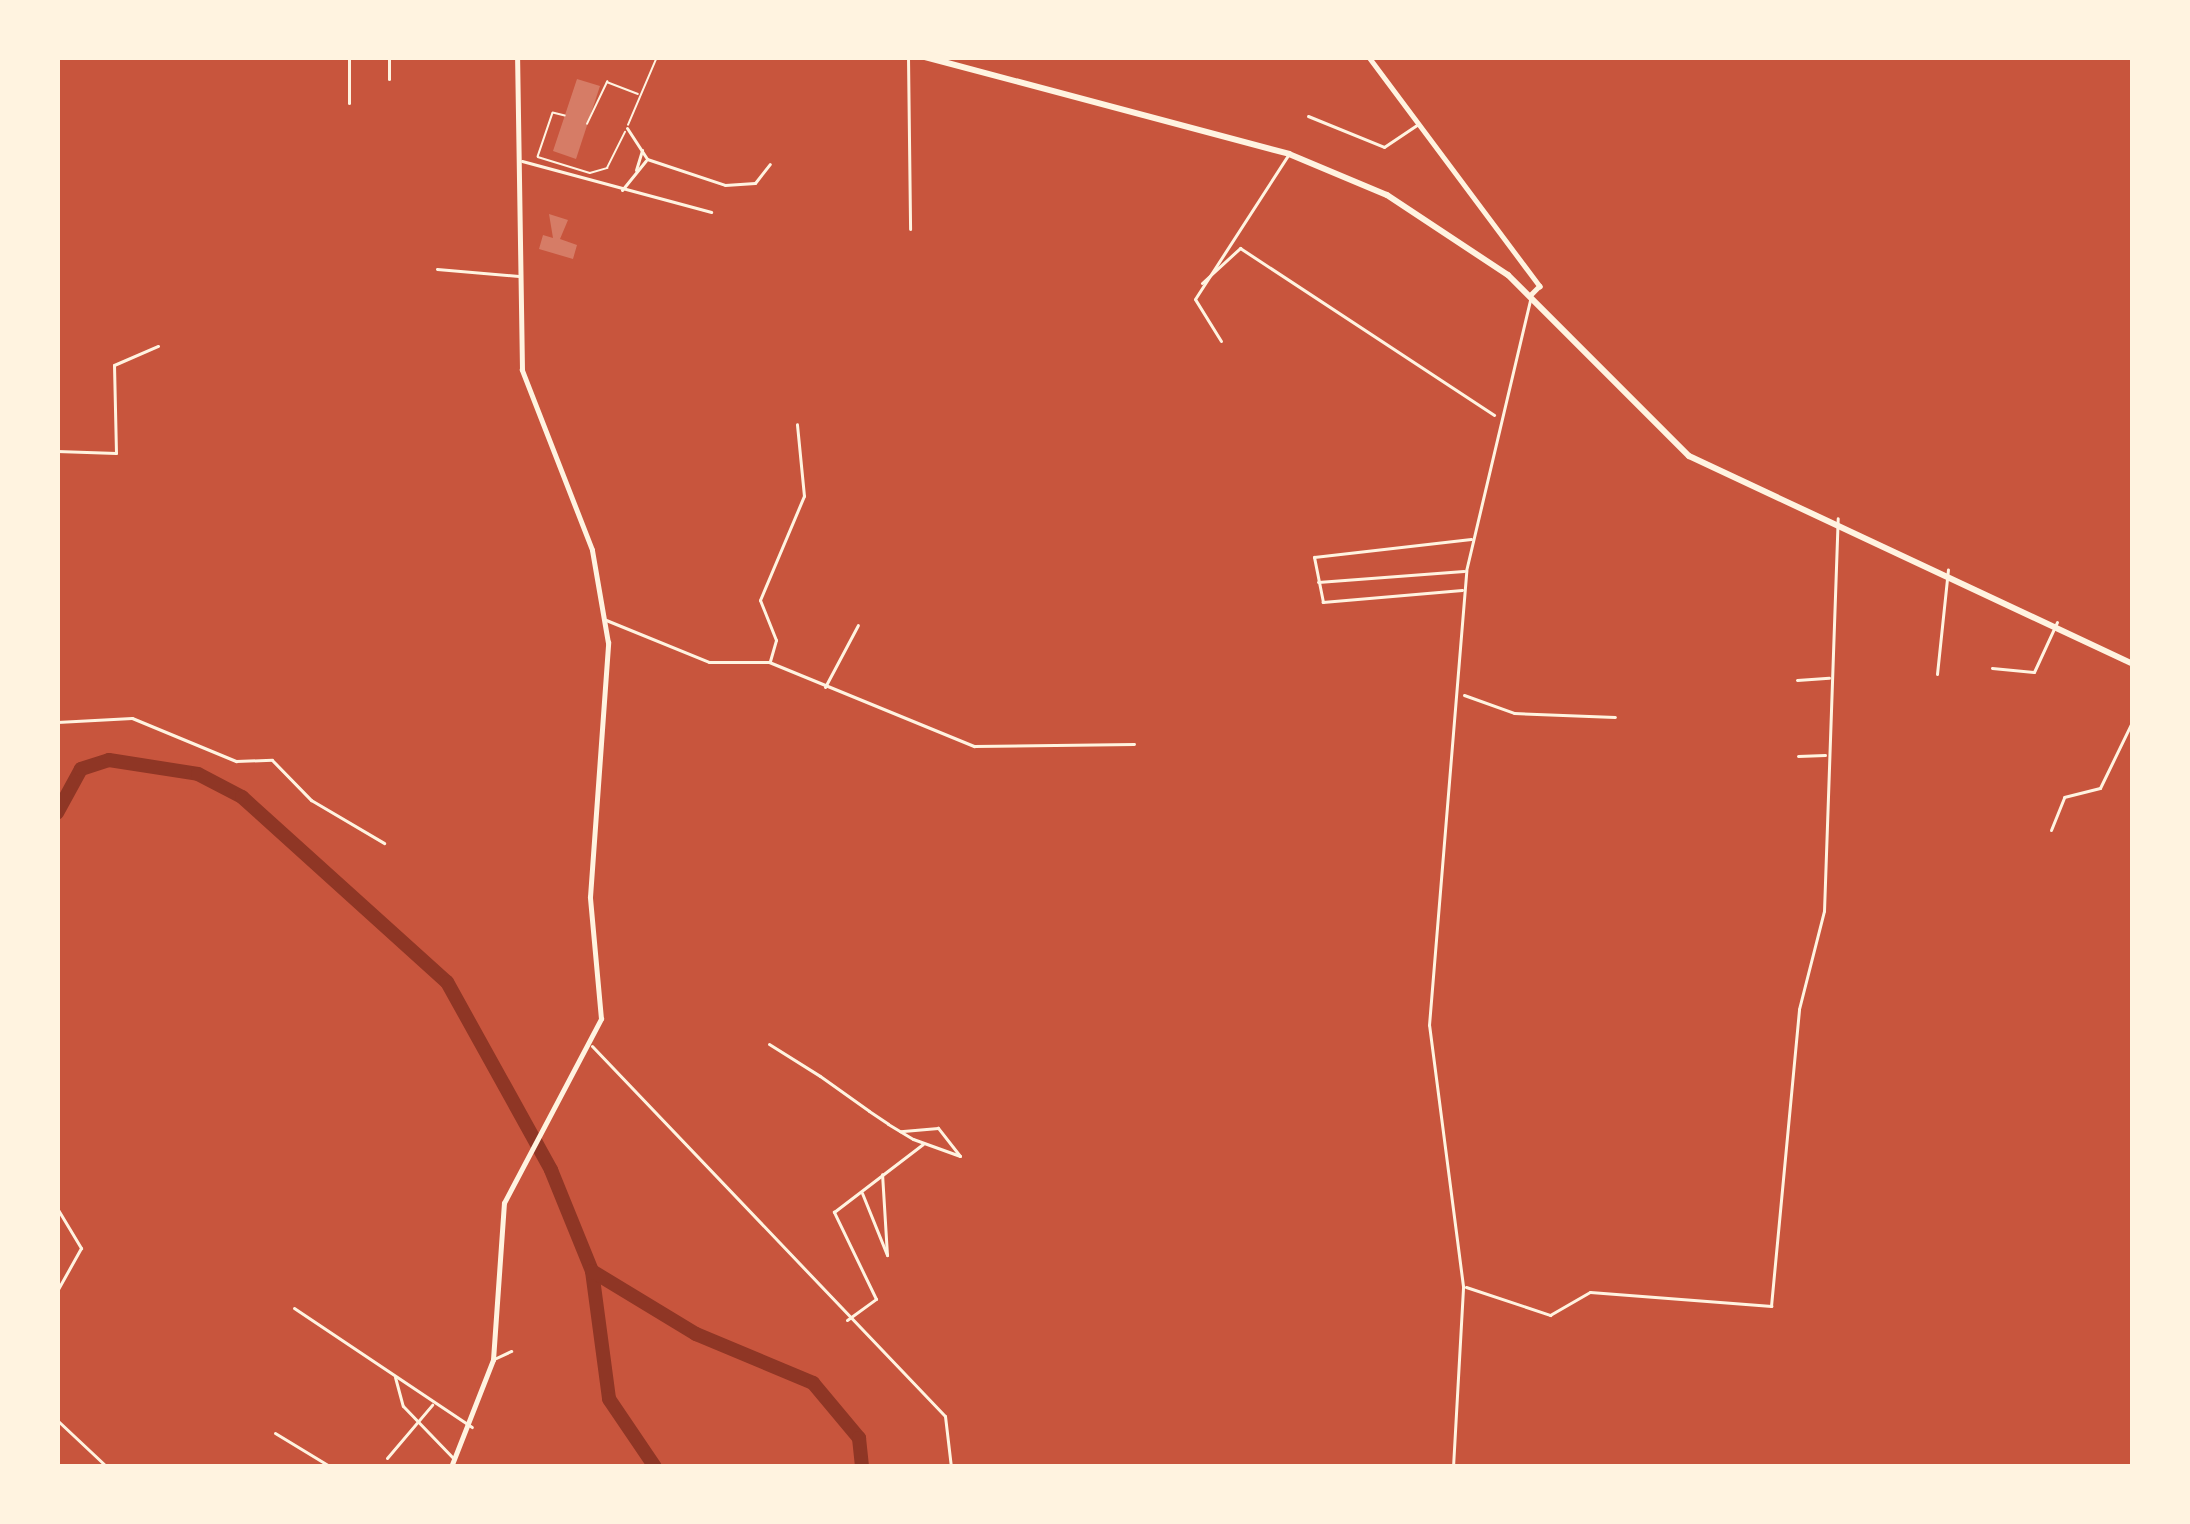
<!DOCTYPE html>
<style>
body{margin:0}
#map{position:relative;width:2190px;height:1524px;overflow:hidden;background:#c8553d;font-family:"Libre Baskerville",serif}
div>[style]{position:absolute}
.river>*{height:14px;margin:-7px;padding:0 7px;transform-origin:7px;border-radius:7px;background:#8f3625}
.building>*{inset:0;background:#d67c66}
.service>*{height:1.5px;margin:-0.75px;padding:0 0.75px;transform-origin:0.75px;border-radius:0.75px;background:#fff3e0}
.minor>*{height:3px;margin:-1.5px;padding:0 1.5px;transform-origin:1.5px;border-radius:1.5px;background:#fff3e0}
.tertiary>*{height:4.5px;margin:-2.25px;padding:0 2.25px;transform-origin:2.25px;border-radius:2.25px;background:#fff3e0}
.secondary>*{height:4.5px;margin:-2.25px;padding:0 2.25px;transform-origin:2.25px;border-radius:2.25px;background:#fff3e0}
.trunk>*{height:6px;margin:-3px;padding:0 3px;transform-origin:3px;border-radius:3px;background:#fff3e0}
span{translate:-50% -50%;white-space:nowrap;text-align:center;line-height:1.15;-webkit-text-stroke:10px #fff3e0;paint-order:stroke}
.frame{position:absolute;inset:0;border:60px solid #fff3e0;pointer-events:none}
</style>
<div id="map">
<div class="river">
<div style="left:57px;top:813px;width:50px;rotate:-61.4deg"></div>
<div style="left:81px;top:769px;width:29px;rotate:-18deg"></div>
<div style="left:109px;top:760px;width:90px;rotate:8.9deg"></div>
<div style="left:198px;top:774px;width:50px;rotate:27.6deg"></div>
<div style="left:242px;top:797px;width:276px;rotate:42.1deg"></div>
<div style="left:447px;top:982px;width:215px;rotate:61deg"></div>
<div style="left:551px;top:1170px;width:109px;rotate:67.9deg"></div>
<div style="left:592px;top:1271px;width:129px;rotate:82.4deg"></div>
<div style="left:609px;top:1399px;width:82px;rotate:55.9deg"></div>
<div style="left:592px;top:1271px;width:122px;rotate:31.2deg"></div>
<div style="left:696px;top:1334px;width:127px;rotate:22.7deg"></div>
<div style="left:813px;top:1383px;width:72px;rotate:50.1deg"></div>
<div style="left:859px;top:1438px;width:29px;rotate:84deg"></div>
</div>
<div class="building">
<div style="clip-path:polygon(577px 79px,600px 86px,576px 159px,553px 151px)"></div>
<div style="clip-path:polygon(549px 214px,568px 220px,560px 239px,577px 245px,573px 259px,539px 249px,543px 235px,553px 238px)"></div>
</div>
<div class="service">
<div style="left:565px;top:116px;width:12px;rotate:-166deg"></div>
<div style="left:553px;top:113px;width:46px;rotate:108.8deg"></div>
<div style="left:538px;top:157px;width:54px;rotate:17.1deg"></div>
<div style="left:590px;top:173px;width:18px;rotate:-16deg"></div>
<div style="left:607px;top:168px;width:40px;rotate:-63.4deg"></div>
<div style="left:587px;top:124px;width:47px;rotate:-64.5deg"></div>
<div style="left:607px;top:82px;width:33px;rotate:21deg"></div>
<div style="left:628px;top:125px;width:74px;rotate:-66.9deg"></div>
</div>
<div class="minor">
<div style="left:349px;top:57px;width:46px;rotate:90deg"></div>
<div style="left:908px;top:57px;width:172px;rotate:89.3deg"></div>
<div style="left:389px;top:79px;width:22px;rotate:-90deg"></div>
<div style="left:1308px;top:116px;width:82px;rotate:22.2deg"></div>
<div style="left:1384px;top:147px;width:40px;rotate:-34deg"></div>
<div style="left:627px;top:128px;width:37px;rotate:57deg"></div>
<div style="left:647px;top:159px;width:82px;rotate:18.4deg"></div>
<div style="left:725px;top:185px;width:30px;rotate:-4deg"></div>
<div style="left:755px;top:183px;width:24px;rotate:-52deg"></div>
<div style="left:522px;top:161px;width:196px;rotate:15.1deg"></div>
<div style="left:636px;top:170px;width:21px;rotate:-73deg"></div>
<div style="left:622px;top:190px;width:38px;rotate:-51deg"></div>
<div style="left:437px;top:269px;width:82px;rotate:4.9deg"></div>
<div style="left:1202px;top:283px;width:52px;rotate:-42.6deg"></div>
<div style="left:1240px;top:248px;width:304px;rotate:33.3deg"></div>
<div style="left:1221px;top:341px;width:49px;rotate:-121.8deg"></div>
<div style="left:1195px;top:299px;width:171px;rotate:-57.1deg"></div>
<div style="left:57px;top:451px;width:59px;rotate:1.9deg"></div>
<div style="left:116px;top:453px;width:88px;rotate:-91.3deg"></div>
<div style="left:114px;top:365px;width:48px;rotate:-23.4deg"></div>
<div style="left:1318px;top:582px;width:146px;rotate:-4.3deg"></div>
<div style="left:1462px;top:590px;width:140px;rotate:175.1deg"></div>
<div style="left:1323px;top:602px;width:46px;rotate:-101.3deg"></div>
<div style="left:1314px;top:557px;width:158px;rotate:-6.5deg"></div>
<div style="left:606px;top:620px;width:111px;rotate:22.2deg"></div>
<div style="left:709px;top:662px;width:60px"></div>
<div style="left:769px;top:662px;width:222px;rotate:22.3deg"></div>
<div style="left:974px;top:746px;width:160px;rotate:-0.7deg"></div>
<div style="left:770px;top:661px;width:22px;rotate:-74deg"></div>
<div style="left:776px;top:640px;width:43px;rotate:-111.8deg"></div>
<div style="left:760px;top:600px;width:113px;rotate:-67.1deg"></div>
<div style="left:804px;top:496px;width:72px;rotate:-95.6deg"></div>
<div style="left:1992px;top:668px;width:42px;rotate:5.4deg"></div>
<div style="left:2034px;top:672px;width:55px;rotate:-65.3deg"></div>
<div style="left:1937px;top:674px;width:105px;rotate:-84deg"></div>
<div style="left:1797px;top:680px;width:32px;rotate:-4deg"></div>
<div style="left:825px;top:687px;width:70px;rotate:-62deg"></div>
<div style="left:1464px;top:695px;width:53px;rotate:19.8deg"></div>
<div style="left:1514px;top:713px;width:101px;rotate:2.3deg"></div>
<div style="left:57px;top:722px;width:75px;rotate:-3.1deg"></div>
<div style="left:132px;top:718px;width:113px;rotate:22.5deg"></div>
<div style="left:236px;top:761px;width:36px;rotate:-2deg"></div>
<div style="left:272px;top:760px;width:56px;rotate:45.7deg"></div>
<div style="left:311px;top:800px;width:85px;rotate:30.5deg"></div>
<div style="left:1798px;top:756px;width:27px;rotate:-2deg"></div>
<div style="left:2051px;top:830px;width:35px;rotate:-68deg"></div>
<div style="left:2064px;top:797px;width:37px;rotate:-14deg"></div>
<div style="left:2100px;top:788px;width:76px;rotate:-64.1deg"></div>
<div style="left:769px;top:1044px;width:60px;rotate:32.1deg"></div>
<div style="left:820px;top:1076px;width:60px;rotate:35.5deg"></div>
<div style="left:869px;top:1111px;width:23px;rotate:34deg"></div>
<div style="left:888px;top:1124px;width:29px;rotate:31deg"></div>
<div style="left:913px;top:1139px;width:50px;rotate:19.9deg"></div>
<div style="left:960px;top:1156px;width:36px;rotate:-128deg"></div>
<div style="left:938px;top:1128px;width:38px;rotate:175deg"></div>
<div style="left:592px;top:1046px;width:511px;rotate:46.35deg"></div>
<div style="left:945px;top:1416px;width:51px;rotate:83.3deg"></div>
<div style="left:862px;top:1193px;width:67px;rotate:68deg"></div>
<div style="left:887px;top:1255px;width:81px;rotate:-93.5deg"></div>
<div style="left:57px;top:1208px;width:47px;rotate:59deg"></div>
<div style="left:81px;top:1248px;width:49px;rotate:119.2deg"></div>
<div style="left:1466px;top:1287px;width:89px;rotate:18.4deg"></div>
<div style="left:1550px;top:1315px;width:46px;rotate:-29.9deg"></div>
<div style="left:1590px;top:1292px;width:182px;rotate:4.4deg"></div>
<div style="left:1771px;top:1306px;width:298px;rotate:-84.6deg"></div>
<div style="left:1799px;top:1009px;width:101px;rotate:-75.7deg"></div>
<div style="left:1824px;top:911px;width:393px;rotate:-88deg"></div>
<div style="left:294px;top:1308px;width:214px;rotate:33.8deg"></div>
<div style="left:847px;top:1320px;width:36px;rotate:-36deg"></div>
<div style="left:876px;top:1299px;width:97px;rotate:-115.8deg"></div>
<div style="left:834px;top:1212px;width:112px;rotate:-37.4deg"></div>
<div style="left:494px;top:1359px;width:19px;rotate:-25deg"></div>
<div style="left:395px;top:1377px;width:30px;rotate:75deg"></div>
<div style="left:403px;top:1406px;width:74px;rotate:46.1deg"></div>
<div style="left:57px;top:1420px;width:69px;rotate:43.2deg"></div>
<div style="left:275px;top:1433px;width:66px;rotate:31.3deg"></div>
<div style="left:387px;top:1458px;width:70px;rotate:-49.7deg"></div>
<div style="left:1453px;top:1467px;width:181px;rotate:-86.8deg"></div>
<div style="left:1463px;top:1286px;width:263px;rotate:-97.4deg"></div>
<div style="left:1429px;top:1025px;width:456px;rotate:-85.3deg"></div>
<div style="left:1466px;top:571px;width:282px;rotate:-76.7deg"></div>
</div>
<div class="tertiary">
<div style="left:451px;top:1467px;width:115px;rotate:-68.6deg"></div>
<div style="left:493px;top:1360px;width:157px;rotate:-86deg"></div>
<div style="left:504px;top:1203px;width:208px;rotate:-62.2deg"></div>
<div style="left:601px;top:1019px;width:122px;rotate:-95.2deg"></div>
<div style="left:590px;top:897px;width:255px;rotate:-85.9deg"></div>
<div style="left:608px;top:643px;width:94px;rotate:-99.8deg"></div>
<div style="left:592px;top:550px;width:193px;rotate:-111.3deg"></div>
<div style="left:522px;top:370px;width:313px;rotate:-90.9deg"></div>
</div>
<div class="secondary">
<div style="left:1369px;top:57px;width:286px;rotate:53.3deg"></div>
<div style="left:1540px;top:286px;width:13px;rotate:135deg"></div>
</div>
<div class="trunk">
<div style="left:925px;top:57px;width:377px;rotate:14.9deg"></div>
<div style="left:1289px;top:154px;width:106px;rotate:22.7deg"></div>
<div style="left:1387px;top:195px;width:145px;rotate:33.5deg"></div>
<div style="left:1508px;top:275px;width:256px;rotate:45deg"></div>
<div style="left:1689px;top:456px;width:490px;rotate:25.1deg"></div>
</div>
<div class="frame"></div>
</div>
